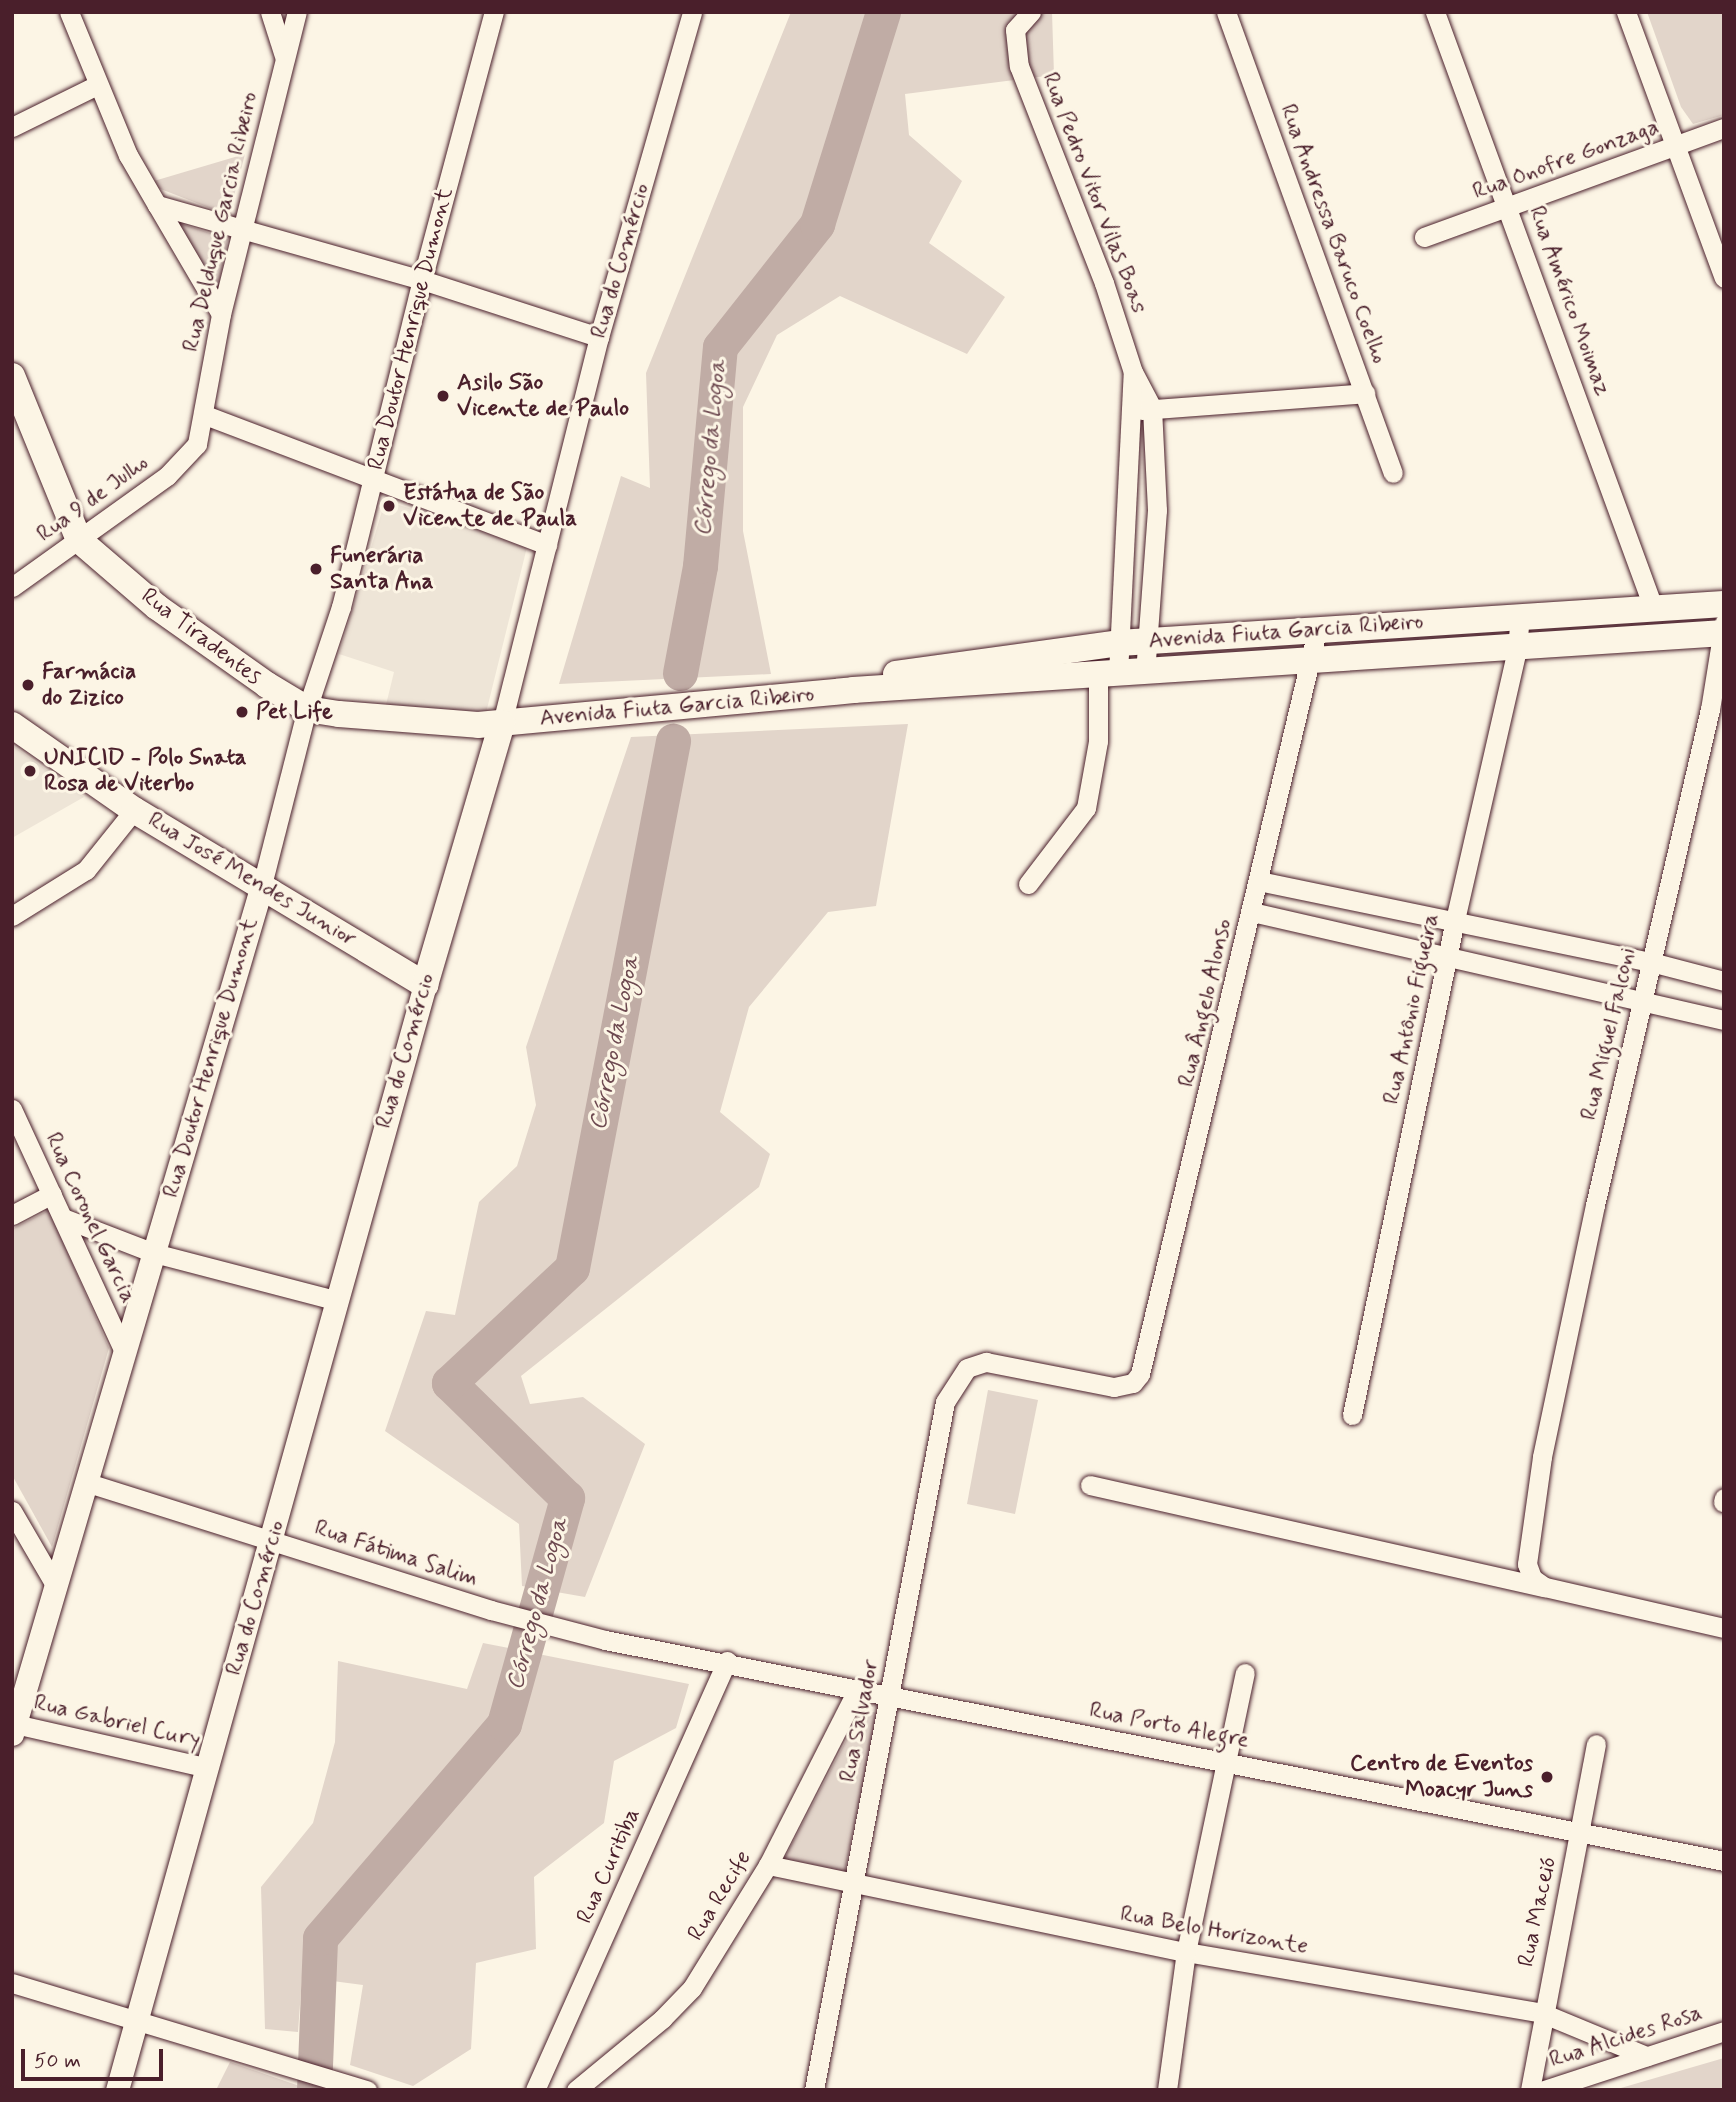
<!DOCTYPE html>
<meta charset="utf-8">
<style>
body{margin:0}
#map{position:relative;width:1736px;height:2102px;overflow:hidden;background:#fcf5e5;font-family:Mynerve,sans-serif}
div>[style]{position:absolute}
.built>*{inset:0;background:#eee5d7}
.green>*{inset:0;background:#e2d5ca}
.river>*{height:35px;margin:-17.5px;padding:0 17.5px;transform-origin:17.5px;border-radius:17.5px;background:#c0aca5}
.roads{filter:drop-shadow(0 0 2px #4a1f2b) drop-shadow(0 0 2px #4a1f2b)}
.minor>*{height:19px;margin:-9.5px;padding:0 9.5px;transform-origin:9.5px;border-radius:9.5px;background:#fcf5e5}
.tertiary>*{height:23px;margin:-11.5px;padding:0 11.5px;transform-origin:11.5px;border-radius:11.5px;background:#fcf5e5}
.secondary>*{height:26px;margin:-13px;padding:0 13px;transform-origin:13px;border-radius:13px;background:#fcf5e5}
.dots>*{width:19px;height:19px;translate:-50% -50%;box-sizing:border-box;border:4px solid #fcf5e5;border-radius:50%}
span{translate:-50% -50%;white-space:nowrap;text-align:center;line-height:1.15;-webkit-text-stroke:6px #fcf5e5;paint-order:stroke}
.street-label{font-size:23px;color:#4a1f2b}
.poi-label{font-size:23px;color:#4a1f2b;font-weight:700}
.left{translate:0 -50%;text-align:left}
.right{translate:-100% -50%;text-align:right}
.water-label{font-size:24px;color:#6d4950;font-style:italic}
.frame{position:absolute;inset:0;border:14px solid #4a1f2b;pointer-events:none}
.scale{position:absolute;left:21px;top:2049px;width:142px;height:32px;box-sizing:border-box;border:4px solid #4a1f2b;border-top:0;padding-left:9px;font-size:21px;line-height:24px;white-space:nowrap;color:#4a1f2b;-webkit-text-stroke:5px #fcf5e5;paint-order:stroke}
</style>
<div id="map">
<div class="built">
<div style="clip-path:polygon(385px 501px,528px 543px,484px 721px,385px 709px,394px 672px,339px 654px)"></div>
<div style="clip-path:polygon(12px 745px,84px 797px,12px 838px)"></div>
</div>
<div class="green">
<div style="clip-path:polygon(791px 12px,1052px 12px,1054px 75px,905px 94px,909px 135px,962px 181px,929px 243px,1005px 297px,967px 354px,840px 296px,777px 335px,743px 407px,743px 531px,771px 674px,559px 684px,621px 476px,650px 488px,646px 373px)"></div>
<div style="clip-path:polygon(1647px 12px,1724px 12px,1724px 115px,1693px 124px,1681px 107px)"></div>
<div style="clip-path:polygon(245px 154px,230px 211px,220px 212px,158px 188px,154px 181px)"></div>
<div style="clip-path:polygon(170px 220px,228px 239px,218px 291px)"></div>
<div style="clip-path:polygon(908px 724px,876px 906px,828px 912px,749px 1007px,720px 1112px,770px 1154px,759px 1187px,521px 1376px,530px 1404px,583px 1397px,645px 1444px,585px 1597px,522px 1586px,519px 1524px,385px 1431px,426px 1311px,455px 1315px,479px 1202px,517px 1166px,536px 1105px,526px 1047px,631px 737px)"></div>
<div style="clip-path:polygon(49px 1210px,109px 1348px,52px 1547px,12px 1475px,12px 1229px)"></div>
<div style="clip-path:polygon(988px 1390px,1038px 1400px,1015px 1514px,967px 1504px)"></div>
<div style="clip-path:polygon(483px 1643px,689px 1684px,676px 1728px,614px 1761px,604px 1823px,534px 1877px,536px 1949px,476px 1963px,471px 2049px,413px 2086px,350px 2065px,363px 1985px,302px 1977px,298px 2032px,265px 2029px,261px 1887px,313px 1823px,335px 1742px,338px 1661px,467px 1689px)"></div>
<div style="clip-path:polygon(862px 1710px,878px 1713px,843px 1879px,783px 1861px)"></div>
<div style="clip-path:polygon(1724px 2058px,1724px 2090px,1614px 2090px)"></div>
<div style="clip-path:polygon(230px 2062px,311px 2090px,216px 2090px)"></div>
</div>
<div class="river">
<div style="left:680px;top:673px;width:109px;rotate:-79.4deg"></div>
<div style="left:700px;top:566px;width:220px;rotate:-84.8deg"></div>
<div style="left:720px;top:347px;width:157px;rotate:-51.7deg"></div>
<div style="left:817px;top:224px;width:222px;rotate:-72.7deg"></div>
<div style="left:314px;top:2090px;width:152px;rotate:-87.7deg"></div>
<div style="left:320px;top:1938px;width:282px;rotate:-49.3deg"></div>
<div style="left:504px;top:1724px;width:235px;rotate:-74.4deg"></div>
<div style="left:567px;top:1498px;width:165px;rotate:-135.7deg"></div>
<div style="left:449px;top:1383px;width:168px;rotate:-43.1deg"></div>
<div style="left:572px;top:1268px;width:537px;rotate:-79.15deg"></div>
</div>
<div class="roads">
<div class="minor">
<div style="left:69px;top:12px;width:155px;rotate:67.6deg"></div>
<div style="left:128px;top:155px;width:58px;rotate:59.9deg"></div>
<div style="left:157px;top:205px;width:275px;rotate:15.8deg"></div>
<div style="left:422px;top:280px;width:186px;rotate:17.9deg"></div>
<div style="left:270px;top:12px;width:46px;rotate:72.3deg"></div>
<div style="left:1031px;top:12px;width:24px;rotate:132deg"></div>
<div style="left:1015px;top:30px;width:36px;rotate:84deg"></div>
<div style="left:1019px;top:66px;width:233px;rotate:68.6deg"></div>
<div style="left:1104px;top:283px;width:94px;rotate:72deg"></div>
<div style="left:1133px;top:372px;width:41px;rotate:62.2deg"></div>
<div style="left:1152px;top:408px;width:102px;rotate:87.2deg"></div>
<div style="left:1157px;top:510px;width:163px;rotate:94.2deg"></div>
<div style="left:1226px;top:12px;width:490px;rotate:70.1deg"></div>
<div style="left:1435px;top:12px;width:634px;rotate:69.88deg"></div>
<div style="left:1626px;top:12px;width:283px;rotate:69.8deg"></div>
<div style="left:12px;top:127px;width:95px;rotate:-26.3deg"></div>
<div style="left:157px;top:205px;width:126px;rotate:59.6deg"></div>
<div style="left:1424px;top:237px;width:319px;rotate:-20deg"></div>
<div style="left:1141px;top:410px;width:225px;rotate:-4.3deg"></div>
<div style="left:205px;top:415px;width:366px;rotate:20.8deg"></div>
<div style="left:12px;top:587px;width:191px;rotate:-35.6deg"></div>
<div style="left:167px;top:476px;width:44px;rotate:-46.8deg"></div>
<div style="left:197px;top:444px;width:132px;rotate:-79.5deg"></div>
<div style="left:221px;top:314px;width:311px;rotate:-75.9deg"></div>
<div style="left:1724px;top:623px;width:87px;rotate:99.2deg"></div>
<div style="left:1710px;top:709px;width:509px;rotate:103.05deg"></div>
<div style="left:1595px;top:1205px;width:258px;rotate:101.9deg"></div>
<div style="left:1542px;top:1457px;width:108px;rotate:98deg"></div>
<div style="left:1527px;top:1564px;width:15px;rotate:70deg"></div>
<div style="left:1532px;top:1578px;width:16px;rotate:35deg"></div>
<div style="left:1545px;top:1587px;width:184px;rotate:12.9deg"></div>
<div style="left:1118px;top:674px;width:302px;rotate:-87.2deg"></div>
<div style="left:502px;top:723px;width:398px;rotate:-75.9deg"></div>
<div style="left:599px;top:337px;width:338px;rotate:-74deg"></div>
<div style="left:1259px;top:881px;width:400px;rotate:11.7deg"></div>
<div style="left:1651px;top:962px;width:75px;rotate:14.6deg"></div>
<div style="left:1028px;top:884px;width:96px;rotate:-52.7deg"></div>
<div style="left:1086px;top:808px;width:68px;rotate:-79.8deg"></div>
<div style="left:1098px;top:741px;width:66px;rotate:-90deg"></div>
<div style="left:262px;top:885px;width:182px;rotate:-75.7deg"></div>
<div style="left:307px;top:709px;width:108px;rotate:-71.6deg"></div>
<div style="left:341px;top:607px;width:337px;rotate:-76.1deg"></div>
<div style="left:422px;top:280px;width:278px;rotate:-75deg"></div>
<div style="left:1252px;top:912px;width:484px;rotate:12.9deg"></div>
<div style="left:12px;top:916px;width:87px;rotate:-31.9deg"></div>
<div style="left:86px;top:870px;width:77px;rotate:-51.3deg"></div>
<div style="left:12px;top:1109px;width:264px;rotate:65.2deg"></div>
<div style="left:12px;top:1215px;width:45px;rotate:-27.7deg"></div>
<div style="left:66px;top:1219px;width:94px;rotate:21.1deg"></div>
<div style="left:154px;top:1253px;width:190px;rotate:14.6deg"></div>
<div style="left:1352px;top:1415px;width:506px;rotate:-78.25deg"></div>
<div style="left:1455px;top:920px;width:278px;rotate:-77.1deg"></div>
<div style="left:1517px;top:649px;width:35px;rotate:-85deg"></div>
<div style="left:85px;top:1482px;width:426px;rotate:17.5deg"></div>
<div style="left:491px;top:1610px;width:118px;rotate:14.7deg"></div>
<div style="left:605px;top:1640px;width:1141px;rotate:11.17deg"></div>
<div style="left:1090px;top:1485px;width:465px;rotate:12.7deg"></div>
<div style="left:1723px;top:1502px;width:4px;rotate:-76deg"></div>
<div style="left:12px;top:1511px;width:86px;rotate:59.8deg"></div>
<div style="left:15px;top:1724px;width:198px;rotate:12.8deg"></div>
<div style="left:768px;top:1865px;width:427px;rotate:11.8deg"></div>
<div style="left:1186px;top:1952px;width:361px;rotate:9.7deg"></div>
<div style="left:1542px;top:2013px;width:113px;rotate:22.5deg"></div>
<div style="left:12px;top:1983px;width:371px;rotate:16.8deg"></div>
<div style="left:535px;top:2090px;width:470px;rotate:-65.9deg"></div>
<div style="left:576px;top:2090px;width:112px;rotate:-39.5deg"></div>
<div style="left:662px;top:2019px;width:43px;rotate:-45.9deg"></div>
<div style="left:692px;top:1988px;width:145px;rotate:-58.3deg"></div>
<div style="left:768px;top:1865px;width:196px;rotate:-63deg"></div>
<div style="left:814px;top:2090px;width:700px;rotate:-79.22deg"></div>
<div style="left:945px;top:1402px;width:40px;rotate:-57.1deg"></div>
<div style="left:967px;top:1368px;width:20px;rotate:-18deg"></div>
<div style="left:986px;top:1362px;width:130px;rotate:11.1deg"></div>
<div style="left:1114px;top:1387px;width:19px;rotate:-12deg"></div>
<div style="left:1133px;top:1383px;width:11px;rotate:-52deg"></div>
<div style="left:1140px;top:1374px;width:764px;rotate:-76.6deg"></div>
<div style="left:1167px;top:2090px;width:139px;rotate:-82.2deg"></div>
<div style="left:1186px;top:1952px;width:285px;rotate:-78.1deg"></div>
<div style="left:1530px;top:2090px;width:352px;rotate:-79.2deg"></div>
<div style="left:1544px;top:2090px;width:189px;rotate:-18.1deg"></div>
</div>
<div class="tertiary">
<div style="left:12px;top:1734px;width:885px;rotate:-73.59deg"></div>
<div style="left:117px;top:2090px;width:1147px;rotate:-74.43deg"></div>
</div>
<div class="secondary">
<div style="left:12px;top:376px;width:177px;rotate:67.8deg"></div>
<div style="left:79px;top:540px;width:103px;rotate:40.7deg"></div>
<div style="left:157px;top:607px;width:135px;rotate:35.3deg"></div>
<div style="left:267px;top:685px;width:47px;rotate:31deg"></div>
<div style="left:307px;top:709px;width:32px;rotate:9deg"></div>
<div style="left:339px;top:714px;width:139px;rotate:4.5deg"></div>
<div style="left:478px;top:725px;width:377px;rotate:-5.3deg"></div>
<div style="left:853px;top:690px;width:873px;rotate:-3.74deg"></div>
<div style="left:896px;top:674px;width:225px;rotate:-7.9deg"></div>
<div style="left:1119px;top:643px;width:606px;rotate:-3.69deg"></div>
<div style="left:12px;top:725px;width:149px;rotate:34.9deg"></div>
<div style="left:134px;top:810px;width:340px;rotate:31deg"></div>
<div style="left:425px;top:985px;width:273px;rotate:-73.6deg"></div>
</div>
</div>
<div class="dots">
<div style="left:443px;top:396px;background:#4a1f2b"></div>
<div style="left:389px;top:506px;background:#4a1f2b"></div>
<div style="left:316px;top:569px;background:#4a1f2b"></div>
<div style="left:28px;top:685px;background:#4a1f2b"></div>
<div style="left:242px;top:712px;background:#4a1f2b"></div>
<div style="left:30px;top:771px;background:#4a1f2b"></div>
<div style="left:1547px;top:1777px;background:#4a1f2b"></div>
</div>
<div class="street-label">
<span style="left:1566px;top:160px;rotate:-20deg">Rua Onofre Gonzaga</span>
<span style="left:1094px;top:193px;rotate:69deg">Rua Pedro Vitor Vilas Boas</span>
<span style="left:221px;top:222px;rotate:-77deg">Rua Delduque Garcia Ribeiro</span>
<span style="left:1333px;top:234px;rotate:70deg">Rua Andressa Baruco Coelho</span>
<span style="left:621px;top:261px;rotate:-74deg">Rua do Comércio</span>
<span style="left:1569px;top:301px;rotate:70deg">Rua Américo Moimaz</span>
<span style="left:411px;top:329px;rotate:-76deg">Rua Doutor Henrique Dumont</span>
<span style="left:93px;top:499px;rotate:-36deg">Rua 9 de Julho</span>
<span style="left:1286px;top:632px;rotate:-4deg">Avenida Fiuta Garcia Ribeiro</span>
<span style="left:201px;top:637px;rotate:37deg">Rua Tiradentes</span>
<span style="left:677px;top:707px;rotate:-5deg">Avenida Fiuta Garcia Ribeiro</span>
<span style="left:252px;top:880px;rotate:31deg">Rua José Mendes Junior</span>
<span style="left:1206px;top:1003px;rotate:-77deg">Rua Ângelo Alonso</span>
<span style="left:1412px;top:1009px;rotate:-78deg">Rua Antônio Figueira</span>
<span style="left:1609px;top:1034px;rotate:-77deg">Rua Miguel Falconi</span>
<span style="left:406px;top:1051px;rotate:-74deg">Rua do Comércio</span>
<span style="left:211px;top:1058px;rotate:-74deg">Rua Doutor Henrique Dumont</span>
<span style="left:90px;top:1218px;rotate:65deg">Rua Coronel Garcia</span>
<span style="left:396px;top:1554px;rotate:18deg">Rua Fátima Salim</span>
<span style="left:256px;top:1598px;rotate:-74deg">Rua do Comércio</span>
<span style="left:860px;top:1721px;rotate:-79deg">Rua Salvador</span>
<span style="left:117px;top:1722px;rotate:13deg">Rua Gabriel Cury</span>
<span style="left:1169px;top:1726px;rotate:11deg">Rua Porto Alegre</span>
<span style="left:609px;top:1866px;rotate:-66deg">Rua Curitiba</span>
<span style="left:720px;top:1896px;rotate:-59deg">Rua Recife</span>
<span style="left:1538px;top:1912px;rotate:-78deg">Rua Maceió</span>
<span style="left:1214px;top:1931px;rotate:10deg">Rua Belo Horizonte</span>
<span style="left:1626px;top:2037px;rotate:-18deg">Rua Alcides Rosa</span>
</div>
<div class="poi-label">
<span class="left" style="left:457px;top:396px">Asilo São<br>Vicente de Paulo</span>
<span class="left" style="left:403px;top:506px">Estátua de São<br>Vicente de Paula</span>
<span class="left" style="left:330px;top:569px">Funerária<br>Santa Ana</span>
<span class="left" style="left:42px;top:685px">Farmácia<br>do Zizico</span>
<span class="left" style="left:256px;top:712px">Pet Life</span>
<span class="left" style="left:44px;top:771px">UNICID - Polo Snata<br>Rosa de Viterbo</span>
<span class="right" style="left:1533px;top:1777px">Centro de Eventos<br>Moacyr Juns</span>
</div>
<div class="water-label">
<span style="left:711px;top:448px;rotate:-85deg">Córrego da Logoa</span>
<span style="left:615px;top:1043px;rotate:-79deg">Córrego da Logoa</span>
<span style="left:538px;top:1604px;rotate:-75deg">Córrego da Logoa</span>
</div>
<div class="frame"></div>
<div class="scale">50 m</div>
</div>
